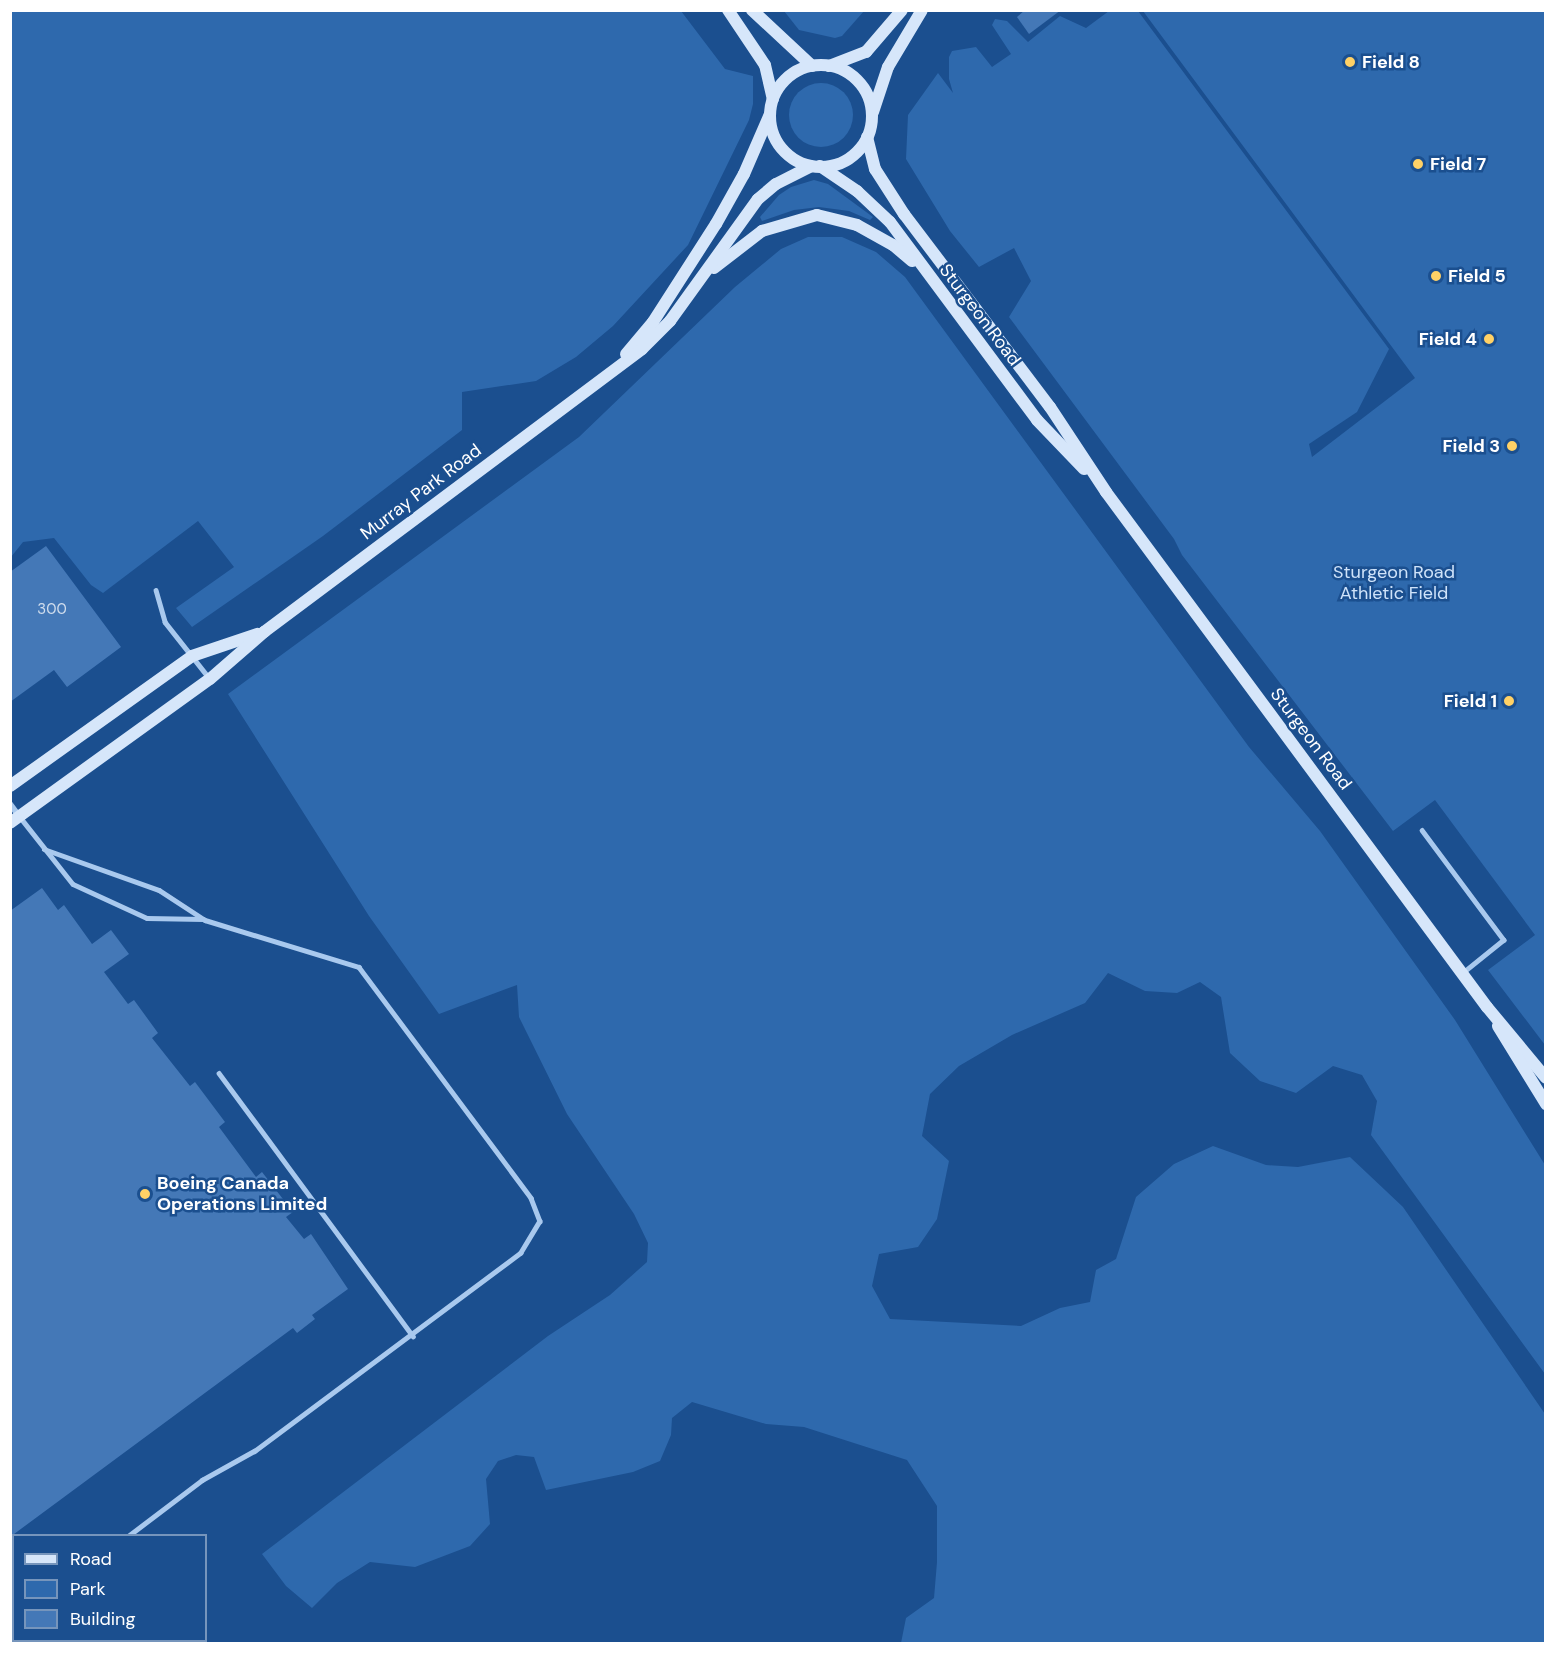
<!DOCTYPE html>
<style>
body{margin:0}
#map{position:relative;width:1556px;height:1654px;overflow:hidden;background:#1b4f8f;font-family:"DM Sans",sans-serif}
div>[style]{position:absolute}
.green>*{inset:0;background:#2e69ad}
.round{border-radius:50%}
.building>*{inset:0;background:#4478b7}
.lane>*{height:4.5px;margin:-2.25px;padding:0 2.25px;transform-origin:2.25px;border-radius:2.25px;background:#a9c9ee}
.street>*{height:6px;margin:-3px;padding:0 3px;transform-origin:3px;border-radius:3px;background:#a9c9ee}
.secondary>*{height:12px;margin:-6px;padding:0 6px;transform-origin:6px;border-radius:6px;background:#d6e6fa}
.secondary>.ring{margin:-6px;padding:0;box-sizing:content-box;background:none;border:12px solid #d6e6fa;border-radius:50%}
.dots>*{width:16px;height:16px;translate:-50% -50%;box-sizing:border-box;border:3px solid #1b4f8f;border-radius:50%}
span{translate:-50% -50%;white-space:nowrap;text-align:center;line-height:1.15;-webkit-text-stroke:5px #1b4f8f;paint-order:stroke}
.number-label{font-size:15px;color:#d0dded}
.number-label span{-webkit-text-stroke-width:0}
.poi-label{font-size:18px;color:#fff;font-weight:700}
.left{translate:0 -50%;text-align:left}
.right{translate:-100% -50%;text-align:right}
.street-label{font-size:18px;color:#fff}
.park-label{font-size:18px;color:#cfe3fa}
.frame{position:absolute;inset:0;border:12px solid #fff;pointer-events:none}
.legend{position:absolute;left:12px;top:1534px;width:195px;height:108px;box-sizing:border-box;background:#1b4f8f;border:2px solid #7695bc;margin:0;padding:8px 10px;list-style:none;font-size:18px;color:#fff}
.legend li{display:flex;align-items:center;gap:12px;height:30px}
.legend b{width:30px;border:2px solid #7695bc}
</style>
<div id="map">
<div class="green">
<div style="clip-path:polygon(11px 10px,681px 11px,725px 69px,753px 76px,753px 104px,749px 120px,688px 245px,613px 326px,576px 357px,536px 381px,462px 392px,462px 430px,323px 536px,192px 627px,176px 608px,234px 567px,198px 521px,103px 593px,91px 585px,54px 538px,23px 542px,11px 557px)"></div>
<div style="clip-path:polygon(784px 11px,864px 11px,842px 36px,835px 38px,799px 30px)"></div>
<div style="clip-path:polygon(1109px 11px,1138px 11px,1389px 349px,1357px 412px,1309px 444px,1312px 457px,1415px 378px,1143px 11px,1545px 11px,1545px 1045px,1488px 970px,1535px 935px,1435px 800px,1393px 831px,1182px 555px,1174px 539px,1009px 317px,1031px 281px,1014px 248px,979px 267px,950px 231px,906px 159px,908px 115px,938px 73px,953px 93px,949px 79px,949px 57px,952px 51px,976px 47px,992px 67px,1011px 54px,992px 25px,995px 19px,1007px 21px,1028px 42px,1060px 16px,1086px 28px)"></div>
<div class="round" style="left:789px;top:83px;width:64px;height:64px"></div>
<div style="clip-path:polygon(814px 180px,828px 184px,873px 217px,870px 220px,849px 211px,819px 207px,794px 210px,762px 221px,760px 217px,779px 195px,791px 187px)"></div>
<div style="clip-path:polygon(808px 237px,842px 237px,876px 252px,905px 277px,1249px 747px,1320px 831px,1455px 1020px,1545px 1165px,1545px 1374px,1371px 1135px,1377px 1101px,1362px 1075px,1333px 1066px,1296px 1093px,1260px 1081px,1230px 1053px,1221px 997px,1200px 982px,1177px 993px,1145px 991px,1108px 973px,1085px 1003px,1012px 1035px,959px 1066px,930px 1094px,922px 1136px,949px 1161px,937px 1219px,918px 1247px,879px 1254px,872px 1286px,890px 1319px,1021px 1326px,1060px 1308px,1090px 1302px,1096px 1270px,1116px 1259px,1136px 1197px,1174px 1164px,1213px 1146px,1266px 1165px,1298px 1167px,1350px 1157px,1403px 1207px,1545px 1414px,1545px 1643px,901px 1643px,906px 1618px,934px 1598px,937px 1562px,937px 1506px,907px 1460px,804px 1427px,766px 1424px,692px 1402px,672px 1418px,671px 1435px,660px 1461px,633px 1472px,546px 1490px,534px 1457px,516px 1455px,498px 1461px,486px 1479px,490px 1524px,470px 1546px,415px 1567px,370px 1562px,337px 1583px,312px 1608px,286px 1586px,262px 1554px,548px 1336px,610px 1295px,647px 1262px,648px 1243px,634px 1214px,567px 1114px,519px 1017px,517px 985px,439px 1014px,369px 916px,228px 694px,579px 437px,735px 287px,781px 249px)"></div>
</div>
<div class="building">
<div style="clip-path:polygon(1025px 10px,1061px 10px,1029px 34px,1017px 17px)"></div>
<div style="clip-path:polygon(46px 546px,121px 647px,67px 687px,54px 670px,10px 702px,10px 572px)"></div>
<div style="clip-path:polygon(42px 888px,58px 910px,64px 905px,92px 944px,111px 930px,129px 954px,104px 972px,128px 1004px,134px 1000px,158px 1033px,152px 1038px,190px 1086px,195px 1082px,225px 1122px,219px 1127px,256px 1177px,262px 1172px,293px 1212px,286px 1217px,304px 1239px,311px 1234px,348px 1289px,312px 1315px,315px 1319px,297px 1333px,293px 1328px,10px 1537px,10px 911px)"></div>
</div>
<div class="lane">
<div style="left:156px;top:590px;width:33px;rotate:74deg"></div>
<div style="left:165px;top:622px;width:73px;rotate:51.7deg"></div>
<div style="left:20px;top:817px;width:85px;rotate:51.7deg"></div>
<div style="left:73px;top:884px;width:81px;rotate:24.7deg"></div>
<div style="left:147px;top:918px;width:56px;rotate:1deg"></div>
<div style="left:1422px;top:830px;width:137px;rotate:53.3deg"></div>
<div style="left:1504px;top:940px;width:53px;rotate:141.2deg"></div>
<div style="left:44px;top:849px;width:122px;rotate:19.6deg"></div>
<div style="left:159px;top:890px;width:55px;rotate:33.1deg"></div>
<div style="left:205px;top:920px;width:161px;rotate:17deg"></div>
<div style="left:359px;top:967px;width:288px;rotate:53.3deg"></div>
<div style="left:531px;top:1198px;width:25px;rotate:69deg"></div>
<div style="left:540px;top:1221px;width:37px;rotate:121deg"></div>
<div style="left:521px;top:1253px;width:332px;rotate:143.3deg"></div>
<div style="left:255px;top:1451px;width:60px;rotate:150.9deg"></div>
<div style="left:203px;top:1480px;width:93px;rotate:142.9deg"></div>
<div style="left:219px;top:1073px;width:327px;rotate:53.6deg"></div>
<div style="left:10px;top:1624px;width:4px;rotate:-27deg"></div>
</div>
<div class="street">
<div style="left:10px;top:804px;width:15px;rotate:53deg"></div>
</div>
<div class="secondary">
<div style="left:728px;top:10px;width:66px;rotate:56.1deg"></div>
<div style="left:765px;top:65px;width:35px;rotate:77deg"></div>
<div style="left:752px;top:10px;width:82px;rotate:43deg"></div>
<div class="ring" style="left:770px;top:65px;width:90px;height:90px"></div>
<div style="left:829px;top:66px;width:40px;rotate:-21deg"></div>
<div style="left:866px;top:52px;width:55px;rotate:-49.4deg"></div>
<div style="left:873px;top:112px;width:47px;rotate:-71.6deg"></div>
<div style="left:888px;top:67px;width:66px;rotate:-59.2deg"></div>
<div style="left:867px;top:137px;width:33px;rotate:76deg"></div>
<div style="left:875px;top:169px;width:54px;rotate:57.2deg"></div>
<div style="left:904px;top:214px;width:242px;rotate:52.9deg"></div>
<div style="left:1050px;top:407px;width:102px;rotate:56.6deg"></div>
<div style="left:1106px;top:492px;width:641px;rotate:53.51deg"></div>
<div style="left:1487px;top:1007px;width:92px;rotate:50.3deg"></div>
<div style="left:820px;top:166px;width:45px;rotate:34deg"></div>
<div style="left:857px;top:191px;width:45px;rotate:43.2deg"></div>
<div style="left:890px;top:222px;width:247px;rotate:53.4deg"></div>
<div style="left:1037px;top:420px;width:68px;rotate:46.2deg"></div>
<div style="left:714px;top:268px;width:61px;rotate:-37.6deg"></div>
<div style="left:762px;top:231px;width:57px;rotate:-16.2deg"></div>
<div style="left:817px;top:215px;width:41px;rotate:14deg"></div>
<div style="left:857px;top:225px;width:41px;rotate:29.1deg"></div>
<div style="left:893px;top:245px;width:25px;rotate:40deg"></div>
<div style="left:626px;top:354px;width:42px;rotate:-49.8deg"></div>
<div style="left:653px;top:322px;width:117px;rotate:-57.3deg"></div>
<div style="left:716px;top:224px;width:57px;rotate:-60.8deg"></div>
<div style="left:744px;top:174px;width:65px;rotate:-66.6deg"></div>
<div style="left:10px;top:786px;width:224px;rotate:-35.5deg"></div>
<div style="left:192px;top:656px;width:69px;rotate:-18.7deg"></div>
<div style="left:10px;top:823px;width:246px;rotate:-35.8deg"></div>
<div style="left:210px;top:679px;width:72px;rotate:-41deg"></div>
<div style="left:264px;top:632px;width:472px;rotate:-36.8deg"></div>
<div style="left:642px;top:349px;width:40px;rotate:-45deg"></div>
<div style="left:670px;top:321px;width:150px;rotate:-54.2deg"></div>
<div style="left:758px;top:199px;width:23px;rotate:-40deg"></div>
<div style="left:776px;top:184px;width:39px;rotate:-27deg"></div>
<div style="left:1498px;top:1026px;width:92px;rotate:58.4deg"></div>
</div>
<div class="dots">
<div style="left:1350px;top:62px;background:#ffd166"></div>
<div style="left:1418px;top:164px;background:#ffd166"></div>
<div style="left:1436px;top:276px;background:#ffd166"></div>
<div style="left:1489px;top:339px;background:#ffd166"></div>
<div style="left:1512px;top:446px;background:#ffd166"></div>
<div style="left:1509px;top:701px;background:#ffd166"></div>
<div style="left:145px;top:1194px;background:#ffd166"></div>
</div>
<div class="number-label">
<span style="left:52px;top:610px">300</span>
</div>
<div class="poi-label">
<span class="left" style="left:1362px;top:62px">Field 8</span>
<span class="left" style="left:1430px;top:164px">Field 7</span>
<span class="left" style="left:1448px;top:276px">Field 5</span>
<span class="right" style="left:1477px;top:339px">Field 4</span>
<span class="right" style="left:1500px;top:446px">Field 3</span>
<span class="right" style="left:1497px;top:701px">Field 1</span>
<span class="left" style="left:157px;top:1194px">Boeing Canada<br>Operations Limited</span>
</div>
<div class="street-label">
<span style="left:980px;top:315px;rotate:53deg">Sturgeon Road</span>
<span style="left:421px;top:492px;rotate:-37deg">Murray Park Road</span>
<span style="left:1311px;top:739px;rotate:53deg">Sturgeon Road</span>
</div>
<div class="park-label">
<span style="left:1394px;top:583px">Sturgeon Road<br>Athletic Field</span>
</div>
<div class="frame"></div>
<ul class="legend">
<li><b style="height:8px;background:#d6e6fa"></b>Road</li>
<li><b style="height:16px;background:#2e69ad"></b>Park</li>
<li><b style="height:16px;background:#4478b7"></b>Building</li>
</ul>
</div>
